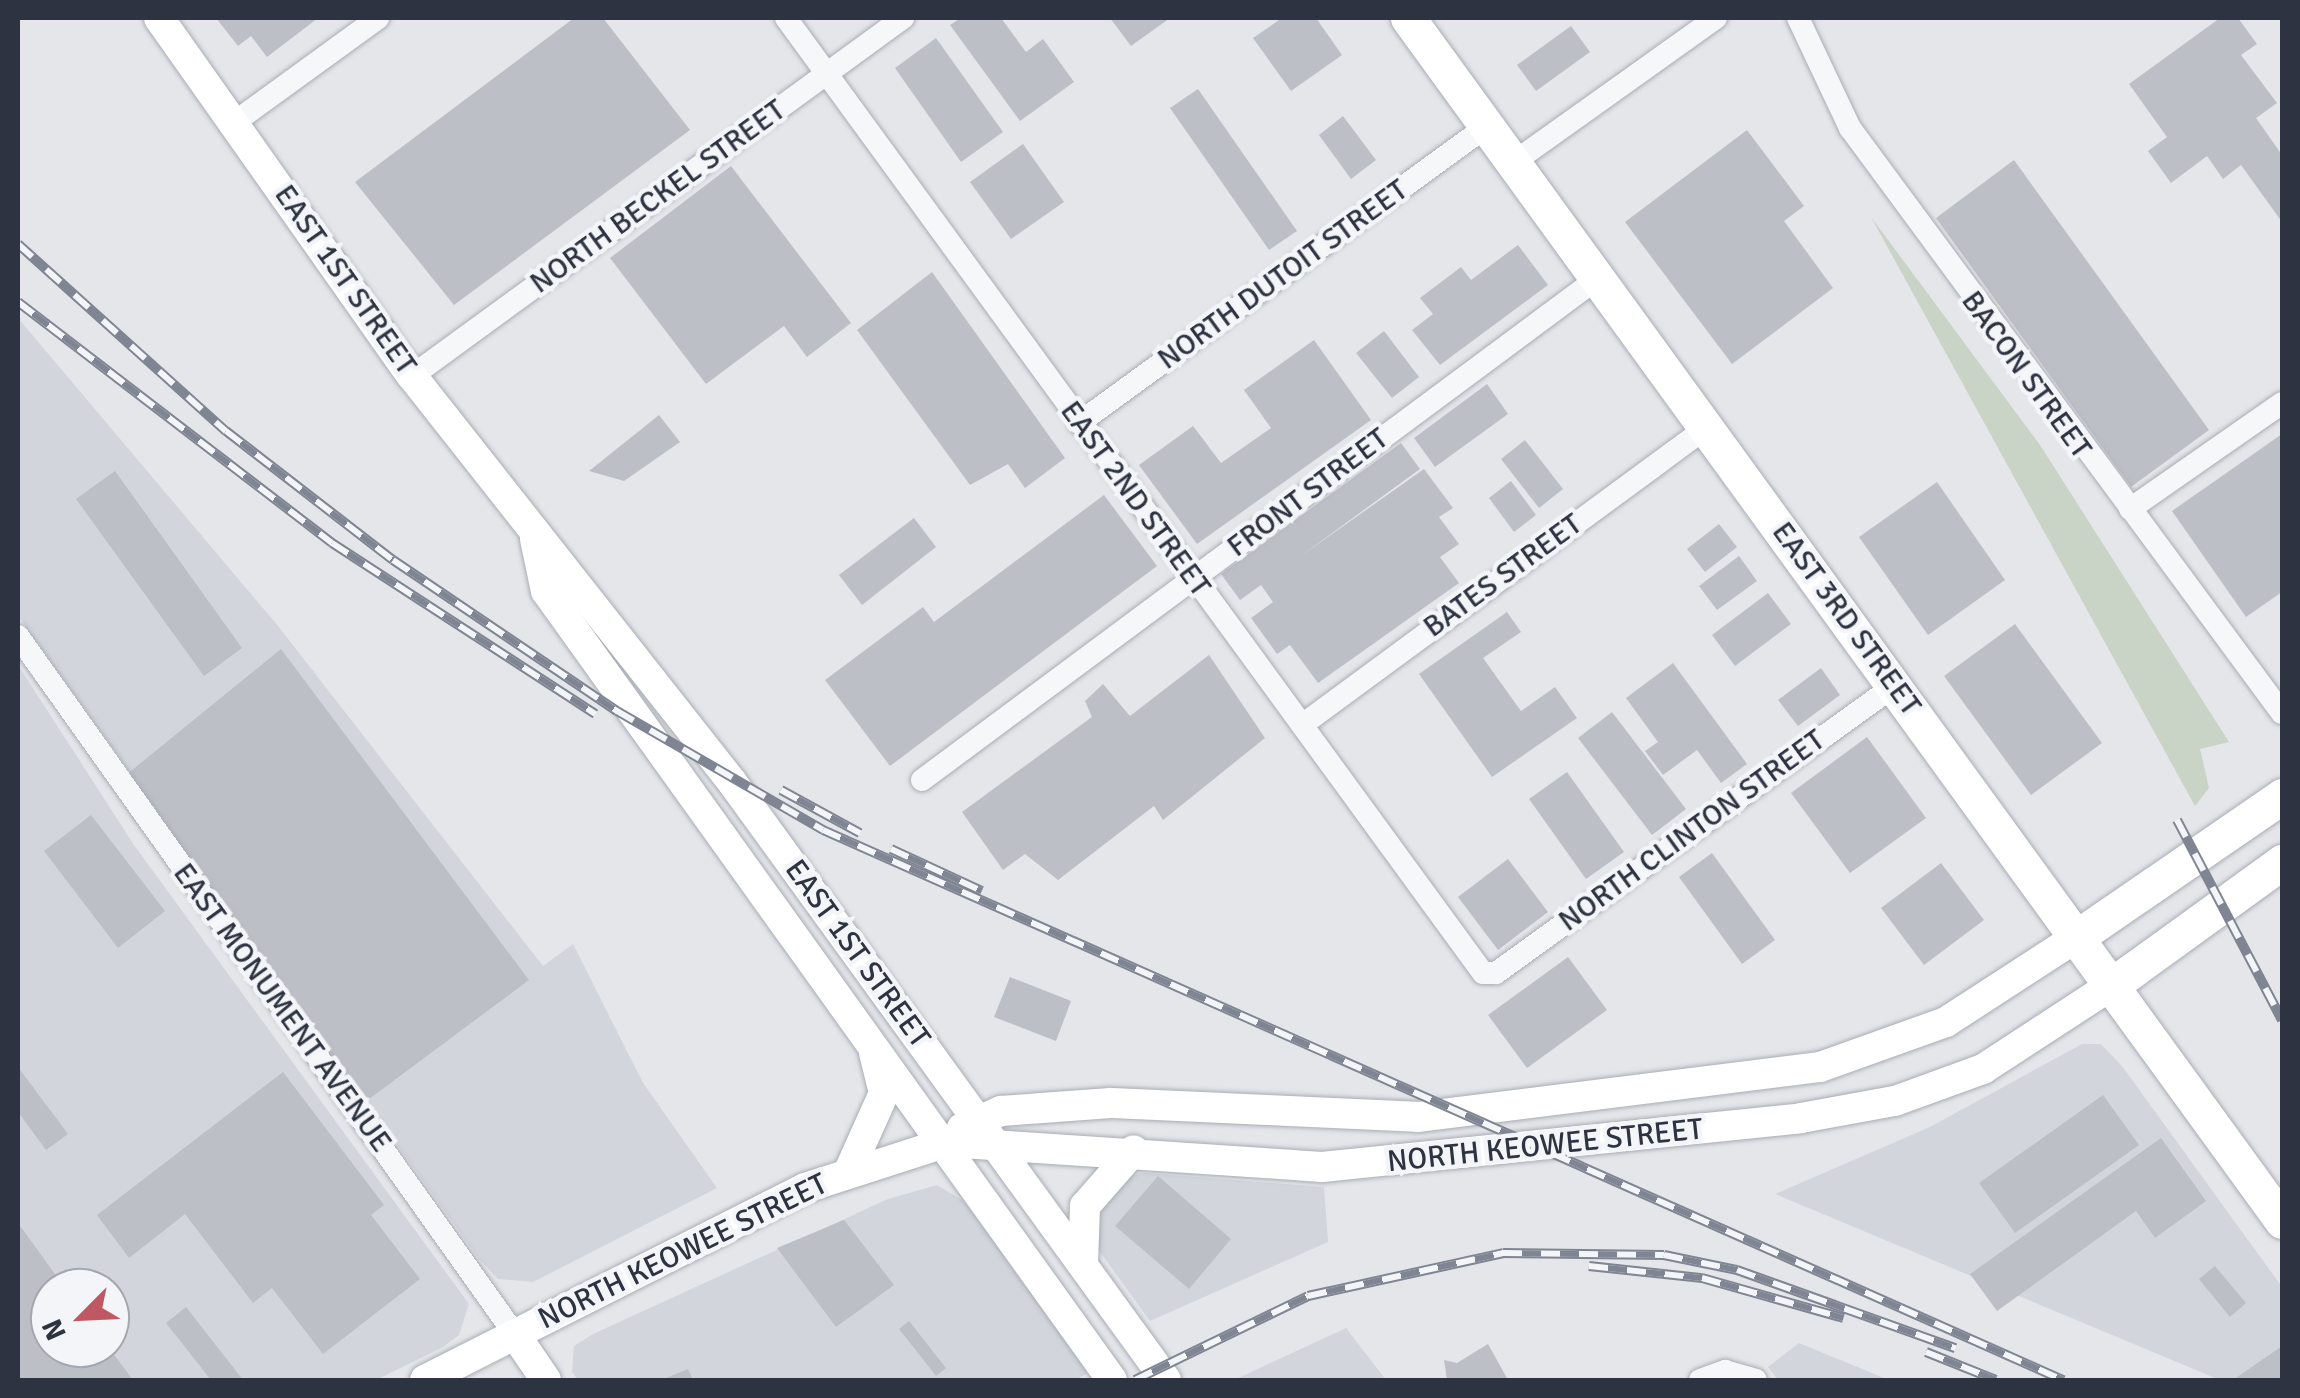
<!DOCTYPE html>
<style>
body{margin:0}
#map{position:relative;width:2300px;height:1398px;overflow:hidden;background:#e4e6ea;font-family:Signika,sans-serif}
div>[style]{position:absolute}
.built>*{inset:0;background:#d2d5dc}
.green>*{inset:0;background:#c9d3c6}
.building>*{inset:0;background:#bcbfc6}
.roads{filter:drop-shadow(0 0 2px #a9adb4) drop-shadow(0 0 2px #a9adb4)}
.street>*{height:22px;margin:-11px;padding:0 11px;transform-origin:11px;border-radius:11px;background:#f6f7f9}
.secondary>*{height:30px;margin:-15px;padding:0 15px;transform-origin:15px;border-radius:15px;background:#fff}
.primary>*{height:35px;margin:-17.5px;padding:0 17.5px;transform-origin:17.5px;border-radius:17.5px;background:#fff}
.rail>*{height:10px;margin-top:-5px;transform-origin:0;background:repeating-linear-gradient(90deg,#f3f5f8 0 19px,#7f8592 0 38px);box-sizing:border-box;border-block:2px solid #7f8592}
span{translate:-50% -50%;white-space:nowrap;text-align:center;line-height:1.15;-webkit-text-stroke:9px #f3f5f8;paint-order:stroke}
.street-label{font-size:30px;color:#2d3341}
.frame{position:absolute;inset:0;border:20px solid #2d3341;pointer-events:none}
.north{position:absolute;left:30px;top:1268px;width:100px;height:100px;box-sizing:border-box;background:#f3f5f8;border:2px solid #a4a7af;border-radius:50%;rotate:246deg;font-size:28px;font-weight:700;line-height:40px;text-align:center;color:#2d3341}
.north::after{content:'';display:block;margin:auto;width:35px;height:45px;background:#c05863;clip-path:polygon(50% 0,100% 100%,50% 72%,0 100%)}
</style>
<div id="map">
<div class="built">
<div style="clip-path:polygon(18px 318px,278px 626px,543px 966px,573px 944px,643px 1083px,717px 1188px,533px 1282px,498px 1279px,479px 1259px,18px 616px)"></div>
<div style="clip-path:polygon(evenodd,18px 665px,134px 845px,469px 1304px,459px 1335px,443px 1347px,376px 1380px,18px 1380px,18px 665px,50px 1288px,110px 1288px,110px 1348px,50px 1348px,50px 1288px)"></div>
<div style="clip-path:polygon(2082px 1044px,2101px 1044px,2122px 1066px,2282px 1287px,2282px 1380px,2220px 1380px,1775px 1194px,1930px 1127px)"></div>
<div style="clip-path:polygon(1145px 1173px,1324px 1187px,1328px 1242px,1150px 1321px,1098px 1249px,1092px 1216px,1128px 1176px)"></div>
<div style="clip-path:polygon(937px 1185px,964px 1201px,1090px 1372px,1075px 1380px,578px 1380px,572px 1372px,574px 1346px,593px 1334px,888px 1199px)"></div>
<div style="clip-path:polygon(1346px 1328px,1386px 1380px,1234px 1380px)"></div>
<div style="clip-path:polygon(1799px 1343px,1889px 1380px,1778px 1380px,1768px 1367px)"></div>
</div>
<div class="green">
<div style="clip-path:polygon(1871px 217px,2040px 445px,2229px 742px,2200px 749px,2209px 788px,2195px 806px)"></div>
</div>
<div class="building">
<div style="clip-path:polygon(216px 18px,318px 18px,267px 57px,251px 36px,238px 46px)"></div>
<div style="clip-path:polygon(574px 18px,603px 18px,690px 130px,454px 305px,355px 182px)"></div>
<div style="clip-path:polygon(961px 18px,1001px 18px,1026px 52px,1043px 39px,1074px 82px,1020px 121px,950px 25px)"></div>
<div style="clip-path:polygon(1110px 18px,1170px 18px,1131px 46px)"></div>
<div style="clip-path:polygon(1282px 18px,1316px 18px,1342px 55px,1291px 91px,1253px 38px)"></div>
<div style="clip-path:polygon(2220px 18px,2238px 18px,2257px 44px,2241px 55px,2277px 103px,2256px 118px,2282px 155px,2282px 222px,2241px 165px,2223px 179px,2207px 156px,2171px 183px,2148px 151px,2167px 137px,2129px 84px)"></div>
<div style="clip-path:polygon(1571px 26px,1590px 52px,1536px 91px,1517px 65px)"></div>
<div style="clip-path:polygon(936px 38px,1003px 132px,961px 162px,895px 68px)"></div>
<div style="clip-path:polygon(1198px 89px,1297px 231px,1269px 250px,1170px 108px)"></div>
<div style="clip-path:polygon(1343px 116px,1376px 160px,1351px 179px,1319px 135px)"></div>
<div style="clip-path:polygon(1747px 130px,1804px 206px,1784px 221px,1833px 288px,1732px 364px,1625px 222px)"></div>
<div style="clip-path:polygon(1023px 144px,1064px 202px,1011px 239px,970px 182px)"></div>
<div style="clip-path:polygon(2014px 160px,2209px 430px,2131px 487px,1936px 218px)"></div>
<div style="clip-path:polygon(731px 166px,851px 323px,807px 357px,784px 326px,706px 384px,610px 258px)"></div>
<div style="clip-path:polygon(1518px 245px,1548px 285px,1440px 365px,1412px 330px,1433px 314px,1420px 298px,1461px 267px,1471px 280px)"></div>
<div style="clip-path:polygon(932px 272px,1065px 458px,1025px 488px,1008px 464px,970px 485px,857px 330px)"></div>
<div style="clip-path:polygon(1384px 331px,1419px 377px,1392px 398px,1356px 353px)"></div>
<div style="clip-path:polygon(1314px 340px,1371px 420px,1197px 544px,1139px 465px,1193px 426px,1221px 463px,1271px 428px,1244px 390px)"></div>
<div style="clip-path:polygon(1487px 384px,1508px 414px,1435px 467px,1414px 438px)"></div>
<div style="clip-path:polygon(659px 415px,680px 442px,624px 481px,589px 471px)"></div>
<div style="clip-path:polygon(2282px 434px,2282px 592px,2246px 617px,2172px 511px)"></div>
<div style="clip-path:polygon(1525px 440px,1563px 489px,1539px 508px,1501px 459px)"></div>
<div style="clip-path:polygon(1401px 443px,1420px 469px,1298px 558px,1424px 469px,1453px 508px,1439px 517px,1459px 544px,1440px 557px,1459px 583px,1318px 683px,1290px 645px,1277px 654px,1251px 618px,1273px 602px,1261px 585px,1240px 600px,1221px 574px)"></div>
<div style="clip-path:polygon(115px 471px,242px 648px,204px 676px,76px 499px)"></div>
<div style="clip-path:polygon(1511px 481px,1536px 515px,1514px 532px,1489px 498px)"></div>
<div style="clip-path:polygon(1937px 482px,2005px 580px,1928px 635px,1859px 537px)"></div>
<div style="clip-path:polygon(1104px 495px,1157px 566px,890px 766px,825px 680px,923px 607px,934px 622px)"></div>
<div style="clip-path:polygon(914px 518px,936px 547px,862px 605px,839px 575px)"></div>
<div style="clip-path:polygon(1719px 524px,1737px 547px,1705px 572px,1687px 549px)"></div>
<div style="clip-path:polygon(1739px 556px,1757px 581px,1717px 610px,1699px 586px)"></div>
<div style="clip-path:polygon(1768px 593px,1791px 624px,1735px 666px,1712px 635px)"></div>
<div style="clip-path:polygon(1507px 612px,1521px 632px,1483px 658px,1521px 711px,1555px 687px,1577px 718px,1492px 777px,1419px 674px)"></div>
<div style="clip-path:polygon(2015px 624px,2102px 743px,2031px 795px,1944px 676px)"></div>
<div style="clip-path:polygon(281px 649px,529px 980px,361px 1105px,126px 775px)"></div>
<div style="clip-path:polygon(1209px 655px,1265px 738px,1163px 820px,1154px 806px,1058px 880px,1025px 854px,1003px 870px,962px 812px,1092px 717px,1085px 701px,1103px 684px,1130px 716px)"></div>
<div style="clip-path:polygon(1673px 663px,1747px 764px,1721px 783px,1697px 750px,1663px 775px,1645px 751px,1658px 742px,1626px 698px)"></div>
<div style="clip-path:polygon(1821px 668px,1840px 695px,1798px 726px,1778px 700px)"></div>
<div style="clip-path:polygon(1612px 712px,1686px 809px,1652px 835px,1578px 738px)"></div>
<div style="clip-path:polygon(1867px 737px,1926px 818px,1850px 873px,1791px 793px)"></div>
<div style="clip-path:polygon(1567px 772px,1624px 852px,1586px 879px,1529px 799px)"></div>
<div style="clip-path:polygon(91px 815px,165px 911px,118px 948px,44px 851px)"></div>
<div style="clip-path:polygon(1712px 853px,1775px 940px,1742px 964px,1679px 877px)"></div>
<div style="clip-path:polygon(1508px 859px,1548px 912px,1498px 950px,1458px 897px)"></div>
<div style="clip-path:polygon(1941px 863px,1984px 920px,1924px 965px,1881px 908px)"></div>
<div style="clip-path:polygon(1568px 957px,1607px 1010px,1527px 1068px,1488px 1015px)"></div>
<div style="clip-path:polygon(1010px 977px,1071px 1001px,1056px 1041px,994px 1017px)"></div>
<div style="clip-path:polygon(18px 1067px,68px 1134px,46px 1150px,18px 1112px)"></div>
<div style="clip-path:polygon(283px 1072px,384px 1205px,371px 1215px,420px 1279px,323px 1354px,272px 1288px,253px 1303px,185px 1214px,129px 1258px,97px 1215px)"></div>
<div style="clip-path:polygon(2103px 1095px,2139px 1145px,2015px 1233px,1979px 1183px)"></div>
<div style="clip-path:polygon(2161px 1138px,2206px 1201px,2155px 1238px,2136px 1211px,1997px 1311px,1970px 1274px)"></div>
<div style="clip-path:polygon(1158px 1176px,1231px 1239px,1189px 1289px,1115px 1226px)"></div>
<div style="clip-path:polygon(844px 1220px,894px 1285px,836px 1327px,777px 1248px)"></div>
<div style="clip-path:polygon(18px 1223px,65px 1288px,50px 1288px,50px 1348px,109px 1348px,133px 1380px,18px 1380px)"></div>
<div style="clip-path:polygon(2215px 1266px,2246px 1303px,2230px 1317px,2199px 1279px)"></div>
<div style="clip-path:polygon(186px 1307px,243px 1380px,211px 1380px,166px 1323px)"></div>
<div style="clip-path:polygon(909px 1321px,946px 1368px,936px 1376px,899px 1329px)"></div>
<div style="clip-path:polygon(1488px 1344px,1508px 1380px,1447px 1380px,1444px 1360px,1457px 1363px)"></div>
<div style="clip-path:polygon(2282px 1346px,2282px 1380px,2233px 1380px)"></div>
<div style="clip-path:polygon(688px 1369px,693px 1380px,661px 1380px)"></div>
</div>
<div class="roads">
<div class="street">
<div style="left:786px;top:18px;width:1182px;rotate:53.88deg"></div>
<div style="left:1483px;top:973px;width:13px"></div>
<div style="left:1496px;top:973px;width:491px;rotate:-35.8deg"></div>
<div style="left:1798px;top:18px;width:122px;rotate:64.7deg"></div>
<div style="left:1850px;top:128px;width:727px;rotate:53.56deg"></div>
<div style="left:235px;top:122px;width:177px;rotate:-36deg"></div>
<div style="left:1514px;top:162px;width:248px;rotate:-35.5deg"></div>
<div style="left:412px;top:376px;width:608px;rotate:-36.1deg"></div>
<div style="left:1079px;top:423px;width:505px;rotate:-36.05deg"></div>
<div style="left:2130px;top:509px;width:185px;rotate:-34.9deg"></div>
<div style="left:18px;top:636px;width:859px;rotate:54.57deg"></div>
<div style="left:1302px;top:725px;width:501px;rotate:-36.32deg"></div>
<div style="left:922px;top:780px;width:842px;rotate:-36.6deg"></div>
<div style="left:1700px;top:1380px;width:27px;rotate:-20deg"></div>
<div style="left:1725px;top:1371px;width:32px;rotate:16deg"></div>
</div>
<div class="secondary">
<div style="left:159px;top:18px;width:438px;rotate:54.8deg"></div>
<div style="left:412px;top:376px;width:517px;rotate:51.76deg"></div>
<div style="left:732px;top:782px;width:739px;rotate:54.03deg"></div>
<div style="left:535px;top:539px;width:53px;rotate:78.1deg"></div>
<div style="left:546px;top:591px;width:971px;rotate:54.35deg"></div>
<div style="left:962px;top:1128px;width:43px;rotate:-23.6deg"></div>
<div style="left:1001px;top:1111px;width:110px;rotate:-4.2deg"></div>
<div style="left:1111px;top:1103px;width:307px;rotate:2.6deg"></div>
<div style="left:1418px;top:1117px;width:405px;rotate:-7.1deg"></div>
<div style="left:1820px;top:1067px;width:134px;rotate:-19.7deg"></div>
<div style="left:1946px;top:1022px;width:156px;rotate:-33deg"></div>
<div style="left:849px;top:1171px;width:85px;rotate:-65.8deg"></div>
<div style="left:884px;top:1093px;width:41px;rotate:-104deg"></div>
<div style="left:1083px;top:1264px;width:58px;rotate:-88deg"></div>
<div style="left:1085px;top:1206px;width:74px;rotate:-48.8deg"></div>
<div style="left:516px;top:1336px;width:53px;rotate:55.7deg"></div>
<div style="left:425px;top:1380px;width:426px;rotate:-26.8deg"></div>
<div style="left:805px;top:1188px;width:149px;rotate:-17.9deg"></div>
<div style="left:947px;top:1142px;width:376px;rotate:3.8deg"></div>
<div style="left:1322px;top:1167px;width:481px;rotate:-5.8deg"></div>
<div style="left:1801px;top:1118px;width:96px;rotate:-10.3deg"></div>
<div style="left:1895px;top:1101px;width:94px;rotate:-20deg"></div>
<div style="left:1983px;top:1069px;width:154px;rotate:-33.1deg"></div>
</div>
<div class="primary">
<div style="left:1408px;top:18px;width:1487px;rotate:54deg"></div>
<div style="left:2077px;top:937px;width:249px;rotate:-34.5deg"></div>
<div style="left:2112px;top:985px;width:210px;rotate:-35.9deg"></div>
</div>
</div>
<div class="rail">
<div style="left:18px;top:244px;width:280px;rotate:42deg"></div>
<div style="left:226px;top:431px;width:211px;rotate:37.7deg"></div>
<div style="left:393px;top:560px;width:270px;rotate:34deg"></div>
<div style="left:617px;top:711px;width:238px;rotate:30deg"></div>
<div style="left:823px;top:830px;width:1357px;rotate:23.92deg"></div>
<div style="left:18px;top:302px;width:396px;rotate:37.5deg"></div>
<div style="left:332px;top:543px;width:314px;rotate:33deg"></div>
<div style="left:781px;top:790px;width:90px;rotate:28.6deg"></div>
<div style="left:2177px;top:820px;width:226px;rotate:62.3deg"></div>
<div style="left:891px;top:849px;width:100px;rotate:24.8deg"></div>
<div style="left:1589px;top:1266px;width:114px;rotate:6.1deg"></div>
<div style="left:1702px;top:1278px;width:147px;rotate:15.8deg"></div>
<div style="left:1926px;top:1352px;width:75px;rotate:21.8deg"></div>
<div style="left:1135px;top:1380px;width:192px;rotate:-25.9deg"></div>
<div style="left:1308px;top:1296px;width:200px;rotate:-12.4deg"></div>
<div style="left:1503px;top:1253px;width:161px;rotate:0.7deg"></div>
<div style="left:1664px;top:1255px;width:75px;rotate:11.6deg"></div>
<div style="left:1737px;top:1270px;width:232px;rotate:19.7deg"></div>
</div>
<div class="street-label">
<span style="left:658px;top:197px;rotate:-36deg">NORTH BECKEL STREET</span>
<span style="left:1283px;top:275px;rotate:-36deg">NORTH DUTOIT STREET</span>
<span style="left:345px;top:280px;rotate:55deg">EAST 1ST STREET</span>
<span style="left:2026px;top:375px;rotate:54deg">BACON STREET</span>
<span style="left:1308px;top:493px;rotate:-37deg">FRONT STREET</span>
<span style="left:1135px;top:499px;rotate:54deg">EAST 2ND STREET</span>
<span style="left:1503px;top:576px;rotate:-36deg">BATES STREET</span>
<span style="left:1846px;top:619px;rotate:54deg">EAST 3RD STREET</span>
<span style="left:1692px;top:831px;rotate:-36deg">NORTH CLINTON STREET</span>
<span style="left:857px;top:954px;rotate:54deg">EAST 1ST STREET</span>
<span style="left:282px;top:1008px;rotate:54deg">EAST MONUMENT AVENUE</span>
<span style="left:1545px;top:1146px;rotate:-6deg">NORTH KEOWEE STREET</span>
<span style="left:683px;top:1252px;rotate:-26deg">NORTH KEOWEE STREET</span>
</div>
<div class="frame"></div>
<div class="north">N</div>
</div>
